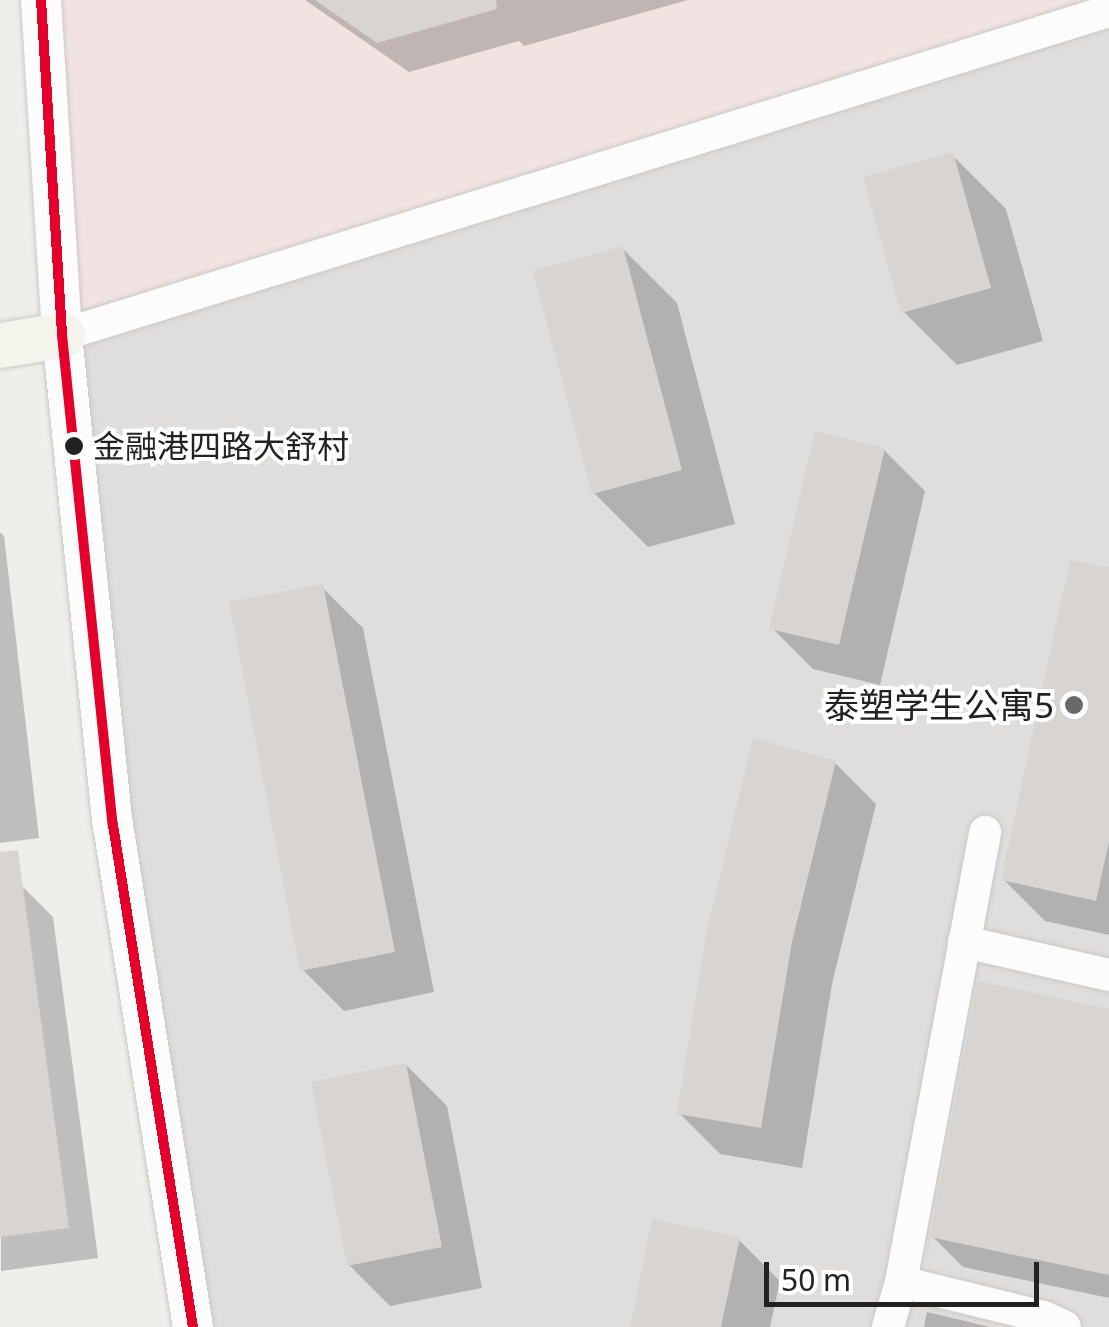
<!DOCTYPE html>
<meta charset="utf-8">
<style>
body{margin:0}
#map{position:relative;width:1109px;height:1327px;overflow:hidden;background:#f0eeeb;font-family:"Noto Sans","Noto Sans SC",sans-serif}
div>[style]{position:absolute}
.residential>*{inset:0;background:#dfdedc}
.commercial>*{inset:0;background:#f1e3e1}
.shadow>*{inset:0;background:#0003}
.building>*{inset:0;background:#d7d4d2}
.roads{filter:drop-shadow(0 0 2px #c9c8c7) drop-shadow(0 0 2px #c9c8c7)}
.minor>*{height:32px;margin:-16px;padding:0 16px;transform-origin:16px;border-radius:16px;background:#fdfcfc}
.tertiary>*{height:40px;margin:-20px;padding:0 20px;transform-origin:20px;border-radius:20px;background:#fdfcfc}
.secondary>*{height:45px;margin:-22.5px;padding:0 22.5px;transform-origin:22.5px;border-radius:22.5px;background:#f4f4ed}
.bus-1>*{height:10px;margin:-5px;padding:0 5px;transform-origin:5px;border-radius:5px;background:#e4002b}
.dots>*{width:28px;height:28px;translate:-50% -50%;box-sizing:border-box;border:5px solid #fff;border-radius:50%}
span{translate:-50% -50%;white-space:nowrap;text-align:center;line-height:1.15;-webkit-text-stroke:8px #fff;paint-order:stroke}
.bus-label{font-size:32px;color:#222}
.left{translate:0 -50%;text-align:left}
.poi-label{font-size:35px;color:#222}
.right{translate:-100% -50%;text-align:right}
.scale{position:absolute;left:764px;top:1262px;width:275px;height:45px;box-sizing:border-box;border:5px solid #222;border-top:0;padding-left:12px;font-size:30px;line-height:35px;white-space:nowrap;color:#222;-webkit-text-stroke:8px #fff;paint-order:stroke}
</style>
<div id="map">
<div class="residential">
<div style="clip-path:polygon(1109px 11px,1109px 1327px,193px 1327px,62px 335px)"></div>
</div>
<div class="commercial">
<div style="clip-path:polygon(57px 0,1109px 0,62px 335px)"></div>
</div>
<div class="shadow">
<div style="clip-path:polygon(305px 0,688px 0,524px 46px,519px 41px,409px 72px)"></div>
<div style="clip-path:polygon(952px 155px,1006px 209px,1043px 341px,957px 365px,903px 311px)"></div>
<div style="clip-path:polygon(623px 249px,677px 303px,735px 524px,648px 547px,594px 493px)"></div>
<div style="clip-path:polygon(884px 450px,925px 491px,880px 685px,813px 669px,772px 628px)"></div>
<div style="clip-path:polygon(0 532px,4px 536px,39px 838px,0 843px)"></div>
<div style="clip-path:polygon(1109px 571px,1109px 935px,1045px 921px,1004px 880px)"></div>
<div style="clip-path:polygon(322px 587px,363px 628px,434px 992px,344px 1011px,303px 970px)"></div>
<div style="clip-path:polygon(835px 763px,876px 804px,832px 984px,802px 1168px,720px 1154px,679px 1113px)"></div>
<div style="clip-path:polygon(22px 886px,53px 917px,98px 1258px,1px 1271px,0 889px)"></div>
<div style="clip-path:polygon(1109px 1011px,1109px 1298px,963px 1267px,932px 1236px)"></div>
<div style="clip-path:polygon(406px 1065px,447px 1106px,482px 1288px,390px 1306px,349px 1265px)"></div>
<div style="clip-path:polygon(739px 1240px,780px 1281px,770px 1327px,632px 1327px)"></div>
<div style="clip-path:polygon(927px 1312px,990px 1327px,924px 1327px)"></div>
</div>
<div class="building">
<div style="clip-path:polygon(315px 0,496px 0,497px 9px,377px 43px)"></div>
<div style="clip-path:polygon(953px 152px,991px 288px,901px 313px,863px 177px)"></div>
<div style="clip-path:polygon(623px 246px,682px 470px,592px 494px,533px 271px)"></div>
<div style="clip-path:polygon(815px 431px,885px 448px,839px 645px,769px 629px)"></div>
<div style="clip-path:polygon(1070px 560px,1109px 568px,1109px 841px,1096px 901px,1001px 880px)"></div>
<div style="clip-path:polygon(323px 584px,395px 952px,300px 971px,229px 602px)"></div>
<div style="clip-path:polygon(753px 738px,836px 761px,792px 942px,761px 1128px,677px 1114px,707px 929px)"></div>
<div style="clip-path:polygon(18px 850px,69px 1228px,0 1237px,0 852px)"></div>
<div style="clip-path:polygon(978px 981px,1109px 1009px,1109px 1275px,930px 1237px)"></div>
<div style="clip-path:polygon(406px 1063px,442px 1247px,347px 1266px,311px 1082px)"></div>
<div style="clip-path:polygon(652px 1219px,740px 1237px,721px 1327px,630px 1327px)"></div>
</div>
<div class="roads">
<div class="minor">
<div style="left:62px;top:335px;width:1096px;rotate:-17.19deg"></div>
<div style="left:964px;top:942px;width:149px;rotate:12.8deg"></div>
<div style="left:901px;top:1282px;width:147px;rotate:13.8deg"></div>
<div style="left:1044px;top:1317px;width:23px;rotate:25deg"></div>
<div style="left:888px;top:1327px;width:47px;rotate:-73.9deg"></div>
<div style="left:901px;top:1282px;width:458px;rotate:-79.4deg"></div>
</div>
<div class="tertiary">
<div style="left:41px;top:0;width:336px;rotate:86.4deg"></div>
<div style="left:62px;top:335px;width:493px;rotate:84.1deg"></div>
<div style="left:113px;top:825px;width:508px;rotate:80.95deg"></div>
</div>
<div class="secondary">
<div style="left:0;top:345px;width:63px;rotate:-9.2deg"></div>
</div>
</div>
<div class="bus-1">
<div style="left:41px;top:0;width:336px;rotate:86.4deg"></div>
<div style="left:62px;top:335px;width:493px;rotate:84.1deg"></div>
<div style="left:113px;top:825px;width:508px;rotate:80.95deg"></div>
</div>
<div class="dots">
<div style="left:74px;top:446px;background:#222"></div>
<div style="left:1074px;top:705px;background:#6a6968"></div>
</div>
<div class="bus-label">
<span class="left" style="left:93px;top:446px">金融港四路大舒村</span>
</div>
<div class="poi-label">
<span class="right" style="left:1054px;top:705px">泰塑学生公寓5</span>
</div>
<div class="scale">50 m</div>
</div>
